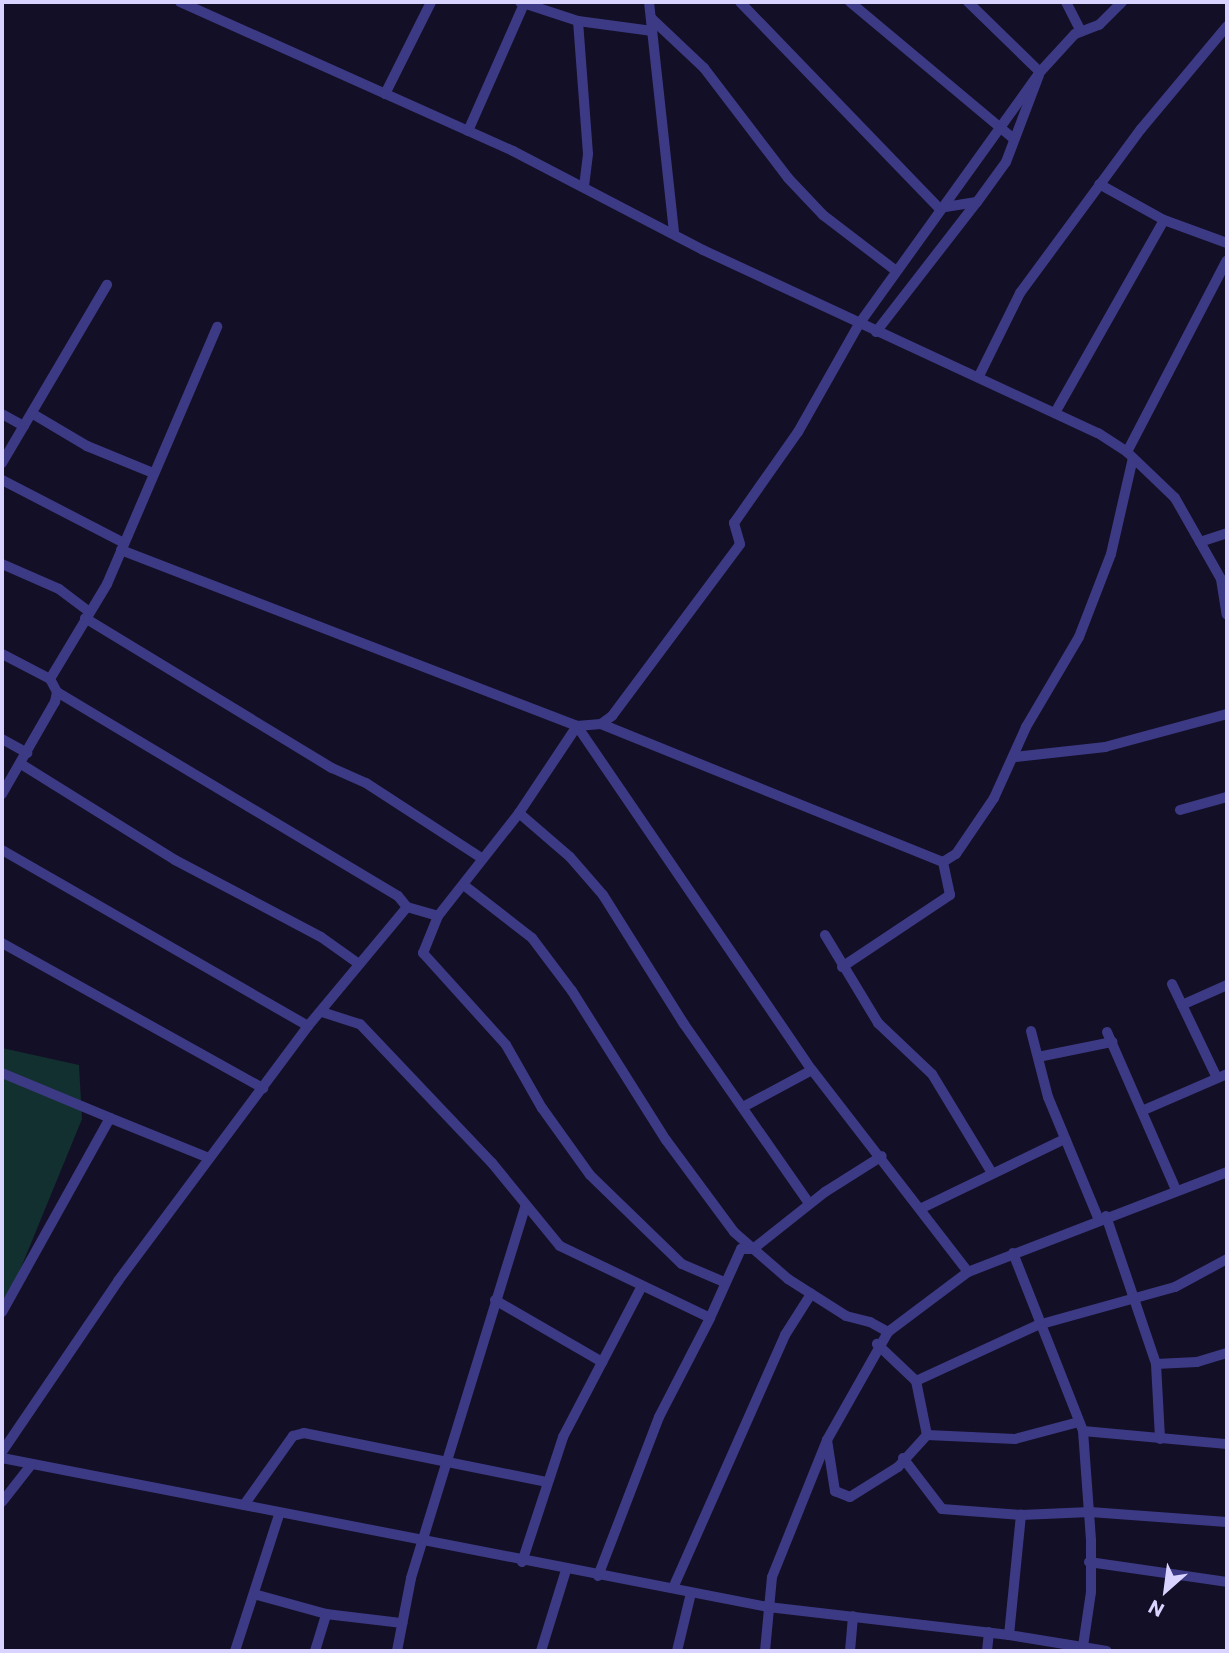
<!DOCTYPE html>
<style>
body{margin:0}
#map{position:relative;width:1229px;height:1653px;overflow:hidden;background:#130f26;font-family:Commissioner,sans-serif}
div>[style]{position:absolute}
.green>*{inset:0;background:#12302f}
.minor>*{height:10px;margin:-5px;padding:0 5px;transform-origin:5px;border-radius:5px;background:#3d3a85}
span{translate:-50% -50%;white-space:nowrap;text-align:center;line-height:1.15;-webkit-text-stroke:5px #130f26;paint-order:stroke}
.frame{position:absolute;inset:0;border:4px solid #d9d4ff;pointer-events:none}
.north{position:absolute;left:1131px;top:1555px;width:70px;height:70px;-webkit-text-stroke:5px #130f26;paint-order:stroke;rotate:208deg;font-size:19px;font-weight:700;line-height:28px;text-align:center;color:#d9d4ff}
.north::after{content:'';display:block;margin:auto;width:24px;height:32px;background:#d9d4ff;clip-path:polygon(50% 0,100% 100%,50% 72%,0 100%)}
</style>
<div id="map">
<div class="green">
<div style="clip-path:polygon(2px 1048px,79px 1065px,82px 1119px,2px 1314px)"></div>
</div>
<div class="minor">
<div style="left:180px;top:2px;width:365px;rotate:24.1deg"></div>
<div style="left:513px;top:151px;width:214px;rotate:27.5deg"></div>
<div style="left:703px;top:250px;width:435px;rotate:24.9deg"></div>
<div style="left:1098px;top:433px;width:35px;rotate:33deg"></div>
<div style="left:1127px;top:452px;width:66px;rotate:43.8deg"></div>
<div style="left:1175px;top:498px;width:93px;rotate:60.4deg"></div>
<div style="left:1221px;top:579px;width:36px;rotate:81deg"></div>
<div style="left:520px;top:2px;width:61px;rotate:18.1deg"></div>
<div style="left:578px;top:21px;width:75px;rotate:7.7deg"></div>
<div style="left:649px;top:2px;width:233px;rotate:83.8deg"></div>
<div style="left:740px;top:2px;width:286px;rotate:46deg"></div>
<div style="left:939px;top:208px;width:38px;rotate:-9deg"></div>
<div style="left:977px;top:202px;width:49px;rotate:-54.1deg"></div>
<div style="left:1006px;top:162px;width:93px;rotate:-69.2deg"></div>
<div style="left:850px;top:2px;width:214px;rotate:39.9deg"></div>
<div style="left:968px;top:2px;width:100px;rotate:44.2deg"></div>
<div style="left:1040px;top:72px;width:52px;rotate:-47.4deg"></div>
<div style="left:1075px;top:34px;width:26px;rotate:-21deg"></div>
<div style="left:1099px;top:25px;width:33px;rotate:-45deg"></div>
<div style="left:1066px;top:2px;width:31px;rotate:63deg"></div>
<div style="left:651px;top:18px;width:73px;rotate:43.3deg"></div>
<div style="left:704px;top:68px;width:138px;rotate:52.6deg"></div>
<div style="left:788px;top:178px;width:51px;rotate:46.6deg"></div>
<div style="left:823px;top:215px;width:91px;rotate:37.4deg"></div>
<div style="left:578px;top:21px;width:133px;rotate:85.7deg"></div>
<div style="left:588px;top:154px;width:32px;rotate:97deg"></div>
<div style="left:385px;top:94px;width:103px;rotate:-63.4deg"></div>
<div style="left:468px;top:131px;width:139px;rotate:-66.2deg"></div>
<div style="left:1164px;top:220px;width:67px;rotate:20.1deg"></div>
<div style="left:876px;top:332px;width:165px;rotate:-52.2deg"></div>
<div style="left:979px;top:376px;width:93px;rotate:-63.7deg"></div>
<div style="left:1020px;top:293px;width:204px;rotate:-53.6deg"></div>
<div style="left:1141px;top:129px;width:134px;rotate:-50.1deg"></div>
<div style="left:1056px;top:411px;width:219px;rotate:-60.5deg"></div>
<div style="left:1164px;top:220px;width:74px;rotate:-151deg"></div>
<div style="left:2px;top:414px;width:25px;rotate:29deg"></div>
<div style="left:33px;top:414px;width:63px;rotate:30.7deg"></div>
<div style="left:87px;top:446px;width:71px;rotate:22.2deg"></div>
<div style="left:1127px;top:452px;width:216px;rotate:-62.5deg"></div>
<div style="left:2px;top:463px;width:207px;rotate:-59.5deg"></div>
<div style="left:2px;top:480px;width:137px;rotate:27.3deg"></div>
<div style="left:1200px;top:542px;width:28px;rotate:-18deg"></div>
<div style="left:121px;top:550px;width:489px;rotate:21.1deg"></div>
<div style="left:577px;top:726px;width:24px;rotate:-5deg"></div>
<div style="left:601px;top:724px;width:14px;rotate:-36deg"></div>
<div style="left:612px;top:716px;width:214px;rotate:-53.3deg"></div>
<div style="left:740px;top:544px;width:22px;rotate:-106deg"></div>
<div style="left:734px;top:523px;width:111px;rotate:-54.9deg"></div>
<div style="left:798px;top:432px;width:124px;rotate:-60.5deg"></div>
<div style="left:859px;top:324px;width:310px;rotate:-54.3deg"></div>
<div style="left:2px;top:564px;width:62px;rotate:23.7deg"></div>
<div style="left:59px;top:589px;width:38px;rotate:37deg"></div>
<div style="left:85px;top:618px;width:289px;rotate:31.3deg"></div>
<div style="left:332px;top:768px;width:37px;rotate:24deg"></div>
<div style="left:366px;top:783px;width:136px;rotate:33deg"></div>
<div style="left:2px;top:654px;width:54px;rotate:27.5deg"></div>
<div style="left:57px;top:692px;width:397px;rotate:30.9deg"></div>
<div style="left:398px;top:896px;width:14px;rotate:51deg"></div>
<div style="left:601px;top:724px;width:369px;rotate:22deg"></div>
<div style="left:577px;top:726px;width:417px;rotate:55.7deg"></div>
<div style="left:812px;top:1070px;width:255px;rotate:52.3deg"></div>
<div style="left:2px;top:739px;width:29px;rotate:29deg"></div>
<div style="left:1015px;top:757px;width:91px;rotate:-6.3deg"></div>
<div style="left:1105px;top:747px;width:126px;rotate:-15.1deg"></div>
<div style="left:21px;top:764px;width:181px;rotate:31.9deg"></div>
<div style="left:175px;top:860px;width:165px;rotate:27.8deg"></div>
<div style="left:321px;top:937px;width:47px;rotate:35.4deg"></div>
<div style="left:2px;top:794px;width:106px;rotate:-60.1deg"></div>
<div style="left:55px;top:702px;width:10px;rotate:-79deg"></div>
<div style="left:57px;top:692px;width:15px;rotate:-118deg"></div>
<div style="left:50px;top:679px;width:111px;rotate:-59deg"></div>
<div style="left:107px;top:584px;width:280px;rotate:-66.8deg"></div>
<div style="left:1180px;top:810px;width:49px;rotate:-15.5deg"></div>
<div style="left:519px;top:813px;width:67px;rotate:40.8deg"></div>
<div style="left:570px;top:857px;width:50px;rotate:49deg"></div>
<div style="left:603px;top:895px;width:152px;rotate:57.9deg"></div>
<div style="left:684px;top:1024px;width:218px;rotate:55.1deg"></div>
<div style="left:2px;top:850px;width:353px;rotate:29.9deg"></div>
<div style="left:465px;top:886px;width:85px;rotate:37.8deg"></div>
<div style="left:532px;top:938px;width:66px;rotate:53deg"></div>
<div style="left:572px;top:991px;width:176px;rotate:57.8deg"></div>
<div style="left:666px;top:1140px;width:114px;rotate:53.5deg"></div>
<div style="left:734px;top:1232px;width:72px;rotate:41deg"></div>
<div style="left:788px;top:1279px;width:69px;rotate:32.5deg"></div>
<div style="left:846px;top:1316px;width:25px;rotate:14deg"></div>
<div style="left:870px;top:1322px;width:21px;rotate:29deg"></div>
<div style="left:438px;top:916px;width:40px;rotate:112deg"></div>
<div style="left:423px;top:953px;width:124px;rotate:47.9deg"></div>
<div style="left:506px;top:1045px;width:73px;rotate:60.3deg"></div>
<div style="left:542px;top:1108px;width:82px;rotate:54.4deg"></div>
<div style="left:590px;top:1175px;width:128px;rotate:44.1deg"></div>
<div style="left:682px;top:1264px;width:46px;rotate:23.2deg"></div>
<div style="left:825px;top:935px;width:103px;rotate:58.9deg"></div>
<div style="left:878px;top:1023px;width:74px;rotate:43.4deg"></div>
<div style="left:932px;top:1074px;width:116px;rotate:58.8deg"></div>
<div style="left:2px;top:943px;width:299px;rotate:29.1deg"></div>
<div style="left:842px;top:967px;width:130px;rotate:-33.7deg"></div>
<div style="left:950px;top:895px;width:34px;rotate:-102deg"></div>
<div style="left:943px;top:862px;width:15px;rotate:-32deg"></div>
<div style="left:956px;top:854px;width:68px;rotate:-55.8deg"></div>
<div style="left:994px;top:798px;width:78px;rotate:-65.7deg"></div>
<div style="left:1026px;top:727px;width:104px;rotate:-59.5deg"></div>
<div style="left:1079px;top:637px;width:89px;rotate:-68.9deg"></div>
<div style="left:1111px;top:554px;width:98px;rotate:-77.1deg"></div>
<div style="left:1172px;top:984px;width:104px;rotate:64.4deg"></div>
<div style="left:1182px;top:1005px;width:49px;rotate:-24deg"></div>
<div style="left:322px;top:1012px;width:40px;rotate:18deg"></div>
<div style="left:360px;top:1024px;width:192px;rotate:46.5deg"></div>
<div style="left:492px;top:1163px;width:107px;rotate:50.7deg"></div>
<div style="left:560px;top:1246px;width:166px;rotate:25.6deg"></div>
<div style="left:710px;top:1318px;width:76px;rotate:-65.8deg"></div>
<div style="left:741px;top:1249px;width:12px"></div>
<div style="left:753px;top:1249px;width:92px;rotate:-38.4deg"></div>
<div style="left:825px;top:1192px;width:67px;rotate:-32.3deg"></div>
<div style="left:1031px;top:1031px;width:68px;rotate:75.6deg"></div>
<div style="left:1048px;top:1097px;width:131px;rotate:67.5deg"></div>
<div style="left:1107px;top:1032px;width:172px;rotate:66.4deg"></div>
<div style="left:1038px;top:1057px;width:76px;rotate:-11.5deg"></div>
<div style="left:2px;top:1073px;width:117px;rotate:22.6deg"></div>
<div style="left:110px;top:1118px;width:222px;rotate:119.1deg"></div>
<div style="left:743px;top:1107px;width:78px;rotate:-28.2deg"></div>
<div style="left:1144px;top:1110px;width:90px;rotate:-23.4deg"></div>
<div style="left:110px;top:1118px;width:107px;rotate:22deg"></div>
<div style="left:922px;top:1208px;width:159px;rotate:-25.8deg"></div>
<div style="left:1106px;top:1216px;width:156px;rotate:71.3deg"></div>
<div style="left:1156px;top:1364px;width:75px;rotate:86.9deg"></div>
<div style="left:1013px;top:1253px;width:191px;rotate:68.5deg"></div>
<div style="left:1083px;top:1431px;width:109px;rotate:85.8deg"></div>
<div style="left:1091px;top:1540px;width:52px;rotate:90deg"></div>
<div style="left:1091px;top:1592px;width:55px;rotate:98.4deg"></div>
<div style="left:495px;top:1300px;width:124px;rotate:30.1deg"></div>
<div style="left:1156px;top:1364px;width:41px;rotate:-2.8deg"></div>
<div style="left:1197px;top:1362px;width:31px;rotate:-17deg"></div>
<div style="left:916px;top:1381px;width:134px;rotate:-24.7deg"></div>
<div style="left:1038px;top:1325px;width:142px;rotate:-15.5deg"></div>
<div style="left:1175px;top:1287px;width:59px;rotate:-28.3deg"></div>
<div style="left:1083px;top:1431px;width:145px;rotate:5.2deg"></div>
<div style="left:927px;top:1435px;width:88px;rotate:2.6deg"></div>
<div style="left:1015px;top:1439px;width:66px;rotate:-14.9deg"></div>
<div style="left:827px;top:1440px;width:52px;rotate:81.1deg"></div>
<div style="left:835px;top:1491px;width:16px;rotate:22deg"></div>
<div style="left:850px;top:1497px;width:57px;rotate:-32deg"></div>
<div style="left:898px;top:1467px;width:43px;rotate:-47.8deg"></div>
<div style="left:927px;top:1435px;width:55px;rotate:-101.5deg"></div>
<div style="left:916px;top:1381px;width:54px;rotate:-136.5deg"></div>
<div style="left:2px;top:1452px;width:207px;rotate:-55.8deg"></div>
<div style="left:118px;top:1281px;width:318px;rotate:-53.3deg"></div>
<div style="left:308px;top:1026px;width:155px;rotate:-50.2deg"></div>
<div style="left:407px;top:907px;width:32px;rotate:16deg"></div>
<div style="left:438px;top:916px;width:131px;rotate:-51.8deg"></div>
<div style="left:519px;top:813px;width:105px;rotate:-56.3deg"></div>
<div style="left:2px;top:1458px;width:780px;rotate:11.01deg"></div>
<div style="left:768px;top:1607px;width:243px;rotate:6.6deg"></div>
<div style="left:1009px;top:1635px;width:99px;rotate:9.3deg"></div>
<div style="left:903px;top:1458px;width:64px;rotate:52.6deg"></div>
<div style="left:942px;top:1509px;width:79px;rotate:4.3deg"></div>
<div style="left:1021px;top:1515px;width:69px;rotate:-2.5deg"></div>
<div style="left:1090px;top:1512px;width:137px;rotate:4.2deg"></div>
<div style="left:2px;top:1502px;width:47px;rotate:-51.9deg"></div>
<div style="left:244px;top:1505px;width:85px;rotate:-54.6deg"></div>
<div style="left:293px;top:1436px;width:11px;rotate:-15deg"></div>
<div style="left:304px;top:1433px;width:247px;rotate:11.4deg"></div>
<div style="left:522px;top:1562px;width:132px;rotate:-71.8deg"></div>
<div style="left:563px;top:1437px;width:168px;rotate:-62.4deg"></div>
<div style="left:1089px;top:1562px;width:139px;rotate:8.2deg"></div>
<div style="left:598px;top:1576px;width:170px;rotate:-69deg"></div>
<div style="left:659px;top:1417px;width:111px;rotate:-62.7deg"></div>
<div style="left:673px;top:1588px;width:277px;rotate:-66.1deg"></div>
<div style="left:785px;top:1335px;width:49px;rotate:-57.6deg"></div>
<div style="left:254px;top:1594px;width:75px;rotate:15.5deg"></div>
<div style="left:326px;top:1614px;width:77px;rotate:6.8deg"></div>
<div style="left:1009px;top:1635px;width:121px;rotate:-84.3deg"></div>
<div style="left:235px;top:1651px;width:143px;rotate:-72.1deg"></div>
<div style="left:315px;top:1651px;width:39px;rotate:-73deg"></div>
<div style="left:397px;top:1651px;width:74px;rotate:-79.1deg"></div>
<div style="left:411px;top:1578px;width:390px;rotate:-72.9deg"></div>
<div style="left:541px;top:1651px;width:85px;rotate:-72.8deg"></div>
<div style="left:677px;top:1651px;width:60px;rotate:-76.4deg"></div>
<div style="left:765px;top:1651px;width:74px;rotate:-84.6deg"></div>
<div style="left:772px;top:1577px;width:148px;rotate:-68.1deg"></div>
<div style="left:827px;top:1440px;width:124px;rotate:-60.5deg"></div>
<div style="left:888px;top:1332px;width:100px;rotate:-36.9deg"></div>
<div style="left:968px;top:1272px;width:278px;rotate:-21.1deg"></div>
<div style="left:850px;top:1651px;width:35px;rotate:-85deg"></div>
<div style="left:987px;top:1651px;width:19px;rotate:-84deg"></div>
</div>
<div class="frame"></div>
<div class="north">N</div>
</div>
